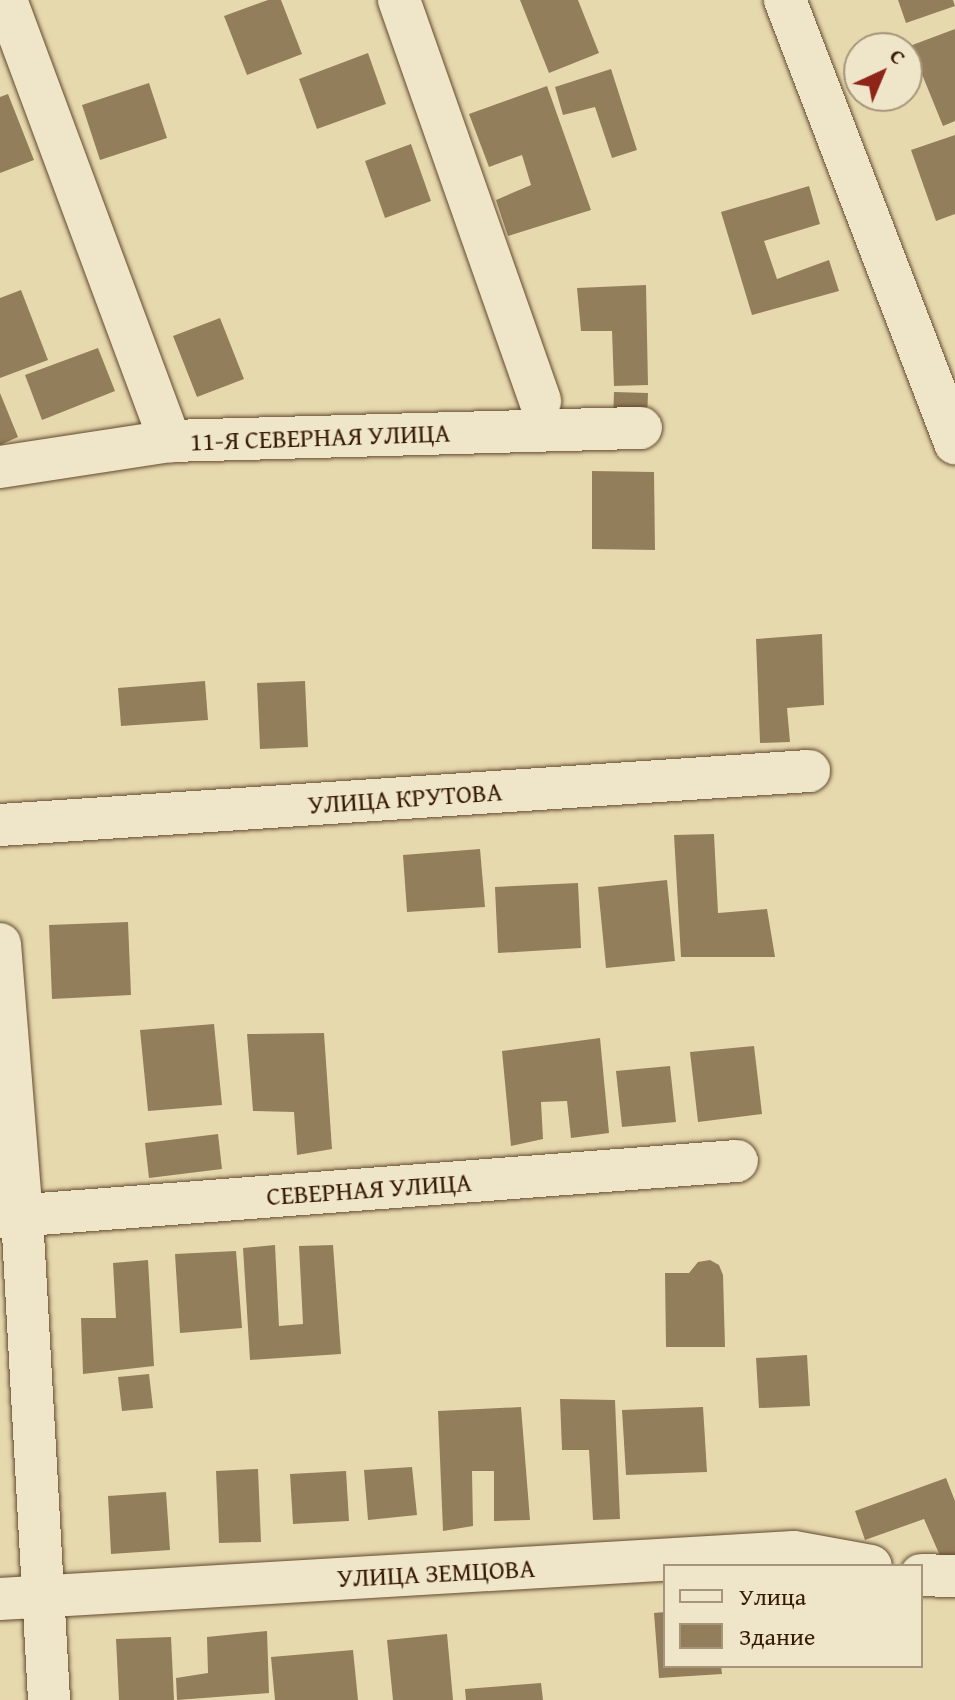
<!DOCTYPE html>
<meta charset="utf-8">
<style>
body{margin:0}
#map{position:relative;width:955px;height:1700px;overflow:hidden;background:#e7d9ae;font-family:"Gentium Book Plus",serif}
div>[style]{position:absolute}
.building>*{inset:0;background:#937e5c}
.roads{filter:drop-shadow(0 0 2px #644a2e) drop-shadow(0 0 2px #644a2e)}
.street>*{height:42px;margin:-21px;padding:0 21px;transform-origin:21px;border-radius:21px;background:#efe6ca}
span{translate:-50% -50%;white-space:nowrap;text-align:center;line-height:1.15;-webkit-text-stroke:8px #efe6ca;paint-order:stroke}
.street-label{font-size:26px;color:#381b03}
.legend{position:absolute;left:663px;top:1564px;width:260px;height:104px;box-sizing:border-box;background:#efe6ca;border:2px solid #a6957a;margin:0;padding:10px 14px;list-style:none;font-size:24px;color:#381b03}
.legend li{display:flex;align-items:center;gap:16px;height:40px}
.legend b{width:40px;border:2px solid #a6957a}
.north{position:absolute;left:843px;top:32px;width:80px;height:80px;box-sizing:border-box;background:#efe6ca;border:2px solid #a6957a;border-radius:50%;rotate:44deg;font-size:22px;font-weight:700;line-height:32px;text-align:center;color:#381b03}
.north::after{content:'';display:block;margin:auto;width:28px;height:36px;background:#8f2418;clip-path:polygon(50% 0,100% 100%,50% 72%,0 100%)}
</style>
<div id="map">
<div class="building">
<div style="clip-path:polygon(268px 0,281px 0,302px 54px,247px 75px,224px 16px)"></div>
<div style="clip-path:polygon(520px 0,578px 0,599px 53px,549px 73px)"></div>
<div style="clip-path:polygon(898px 0,953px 0,955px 6px,906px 23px)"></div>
<div style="clip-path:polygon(955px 29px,955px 121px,943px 126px,919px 67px,907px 71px,907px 47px)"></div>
<div style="clip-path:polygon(368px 53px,386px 104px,317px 129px,299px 79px)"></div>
<div style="clip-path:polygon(859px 64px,859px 90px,854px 91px,848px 68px)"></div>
<div style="clip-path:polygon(611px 69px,637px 150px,612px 158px,595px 107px,563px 115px,555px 87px)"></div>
<div style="clip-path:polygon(149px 83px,167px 138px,100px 160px,82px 105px)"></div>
<div style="clip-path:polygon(547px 86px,591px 210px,508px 236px,496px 200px,531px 185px,522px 155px,489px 167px,469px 114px)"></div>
<div style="clip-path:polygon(8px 94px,34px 160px,0 173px,0 97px)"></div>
<div style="clip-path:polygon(955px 135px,955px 214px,936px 221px,911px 150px)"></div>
<div style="clip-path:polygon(411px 144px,431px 201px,385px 218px,365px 161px)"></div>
<div style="clip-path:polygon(809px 186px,820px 224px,764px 241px,777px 279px,829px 260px,839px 291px,752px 315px,721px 212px)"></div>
<div style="clip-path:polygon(646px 285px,648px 385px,614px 386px,612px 331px,581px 331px,577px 288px)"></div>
<div style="clip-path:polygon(21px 290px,48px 360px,0 378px,0 298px)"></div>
<div style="clip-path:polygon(220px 318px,244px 379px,197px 397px,173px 336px)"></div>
<div style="clip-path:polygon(98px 348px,115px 391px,42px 420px,25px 375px)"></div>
<div style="clip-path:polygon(614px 392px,648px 393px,647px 421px,613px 420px)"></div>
<div style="clip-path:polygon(0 393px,18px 437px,0 445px)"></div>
<div style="clip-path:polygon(592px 471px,654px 472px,655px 550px,592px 549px)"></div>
<div style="clip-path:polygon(822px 634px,824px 705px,787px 708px,790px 742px,760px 743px,756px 639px)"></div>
<div style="clip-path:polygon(205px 681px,208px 720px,121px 726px,118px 688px)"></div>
<div style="clip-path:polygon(305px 681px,308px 747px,260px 749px,257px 683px)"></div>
<div style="clip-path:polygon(714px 834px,718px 913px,767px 909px,775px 957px,681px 957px,674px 835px)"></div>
<div style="clip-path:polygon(480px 849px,485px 907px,407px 912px,403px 855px)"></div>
<div style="clip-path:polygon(667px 880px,675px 961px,606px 968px,598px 887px)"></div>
<div style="clip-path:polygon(578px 883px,581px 948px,498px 953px,495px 887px)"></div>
<div style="clip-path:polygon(128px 922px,131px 995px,52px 999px,49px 925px)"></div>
<div style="clip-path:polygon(214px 1024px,222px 1105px,148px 1111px,140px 1030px)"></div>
<div style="clip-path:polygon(324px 1033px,332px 1149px,297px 1155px,294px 1112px,253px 1111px,247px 1034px)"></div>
<div style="clip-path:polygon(600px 1038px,609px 1133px,571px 1138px,567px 1101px,541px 1102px,543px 1139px,511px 1146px,502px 1051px)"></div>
<div style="clip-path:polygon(754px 1046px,762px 1114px,698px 1122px,690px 1052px)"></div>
<div style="clip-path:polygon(670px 1066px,676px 1122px,622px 1127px,616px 1071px)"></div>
<div style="clip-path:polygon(218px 1134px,222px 1169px,149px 1178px,145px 1143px)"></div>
<div style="clip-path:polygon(275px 1245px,279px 1326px,303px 1324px,299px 1246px,333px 1245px,341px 1354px,250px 1360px,243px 1248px)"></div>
<div style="clip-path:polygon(236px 1251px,242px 1328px,180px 1333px,175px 1254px)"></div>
<div style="clip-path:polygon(148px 1260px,154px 1366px,83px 1374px,81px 1318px,116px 1318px,113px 1263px)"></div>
<div style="clip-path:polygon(710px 1260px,719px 1265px,723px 1275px,725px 1347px,666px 1347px,665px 1273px,689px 1273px,698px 1262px)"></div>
<div style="clip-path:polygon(807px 1355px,810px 1406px,759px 1408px,756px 1358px)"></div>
<div style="clip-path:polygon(149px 1374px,153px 1408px,122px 1411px,118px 1377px)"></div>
<div style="clip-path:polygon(560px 1399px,615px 1400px,620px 1519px,593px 1520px,589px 1450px,562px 1450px)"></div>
<div style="clip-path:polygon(521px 1407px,530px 1520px,494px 1521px,494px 1471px,472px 1471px,473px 1526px,443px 1531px,438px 1411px)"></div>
<div style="clip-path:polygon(703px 1407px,707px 1472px,626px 1475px,622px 1410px)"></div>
<div style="clip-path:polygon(412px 1467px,417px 1515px,368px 1520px,364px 1470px)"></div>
<div style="clip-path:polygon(258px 1469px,261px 1542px,219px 1543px,216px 1471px)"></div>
<div style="clip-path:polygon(346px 1471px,349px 1521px,293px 1524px,290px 1474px)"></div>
<div style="clip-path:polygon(946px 1478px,955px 1501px,955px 1560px,944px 1565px,924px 1519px,865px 1540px,855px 1511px)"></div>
<div style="clip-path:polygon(166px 1492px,170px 1550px,111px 1554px,108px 1496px)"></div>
<div style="clip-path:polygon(665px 1612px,665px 1666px,721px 1666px,722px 1674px,659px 1678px,654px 1613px)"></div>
<div style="clip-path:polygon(267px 1631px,269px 1693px,177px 1700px,176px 1678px,208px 1673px,207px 1637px)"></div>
<div style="clip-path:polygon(447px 1634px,453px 1700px,393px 1700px,387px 1640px)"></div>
<div style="clip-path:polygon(171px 1637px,174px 1700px,119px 1700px,116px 1639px)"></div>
<div style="clip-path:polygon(353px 1650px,358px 1700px,275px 1700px,271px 1657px)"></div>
<div style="clip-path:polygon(541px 1683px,543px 1700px,466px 1700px,465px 1689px)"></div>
</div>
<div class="roads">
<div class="street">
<div style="left:6px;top:0;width:471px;rotate:69.6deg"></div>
<div style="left:399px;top:0;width:425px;rotate:70.6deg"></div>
<div style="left:785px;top:0;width:475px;rotate:69deg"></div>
<div style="left:0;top:467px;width:172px;rotate:-8.7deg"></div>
<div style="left:170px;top:441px;width:471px;rotate:-1.6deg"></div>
<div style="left:0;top:825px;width:811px;rotate:-3.82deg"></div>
<div style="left:0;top:944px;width:273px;rotate:85.4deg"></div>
<div style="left:22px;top:1216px;width:485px;rotate:86.8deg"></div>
<div style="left:0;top:1217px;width:739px;rotate:-4.35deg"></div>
<div style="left:921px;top:1575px;width:34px;rotate:2deg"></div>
<div style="left:0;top:1599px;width:795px;rotate:-3.39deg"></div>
<div style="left:794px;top:1552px;width:78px;rotate:10.3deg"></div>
</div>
</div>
<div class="street-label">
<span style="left:320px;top:437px;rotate:-2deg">11-Я СЕВЕРНАЯ УЛИЦА</span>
<span style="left:405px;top:798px;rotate:-4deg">УЛИЦА КРУТОВА</span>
<span style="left:369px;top:1189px;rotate:-4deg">СЕВЕРНАЯ УЛИЦА</span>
<span style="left:436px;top:1573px;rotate:-3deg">УЛИЦА ЗЕМЦОВА</span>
</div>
<ul class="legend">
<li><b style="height:10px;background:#efe6ca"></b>Улица</li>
<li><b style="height:22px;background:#937e5c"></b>Здание</li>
</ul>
<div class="north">С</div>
</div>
